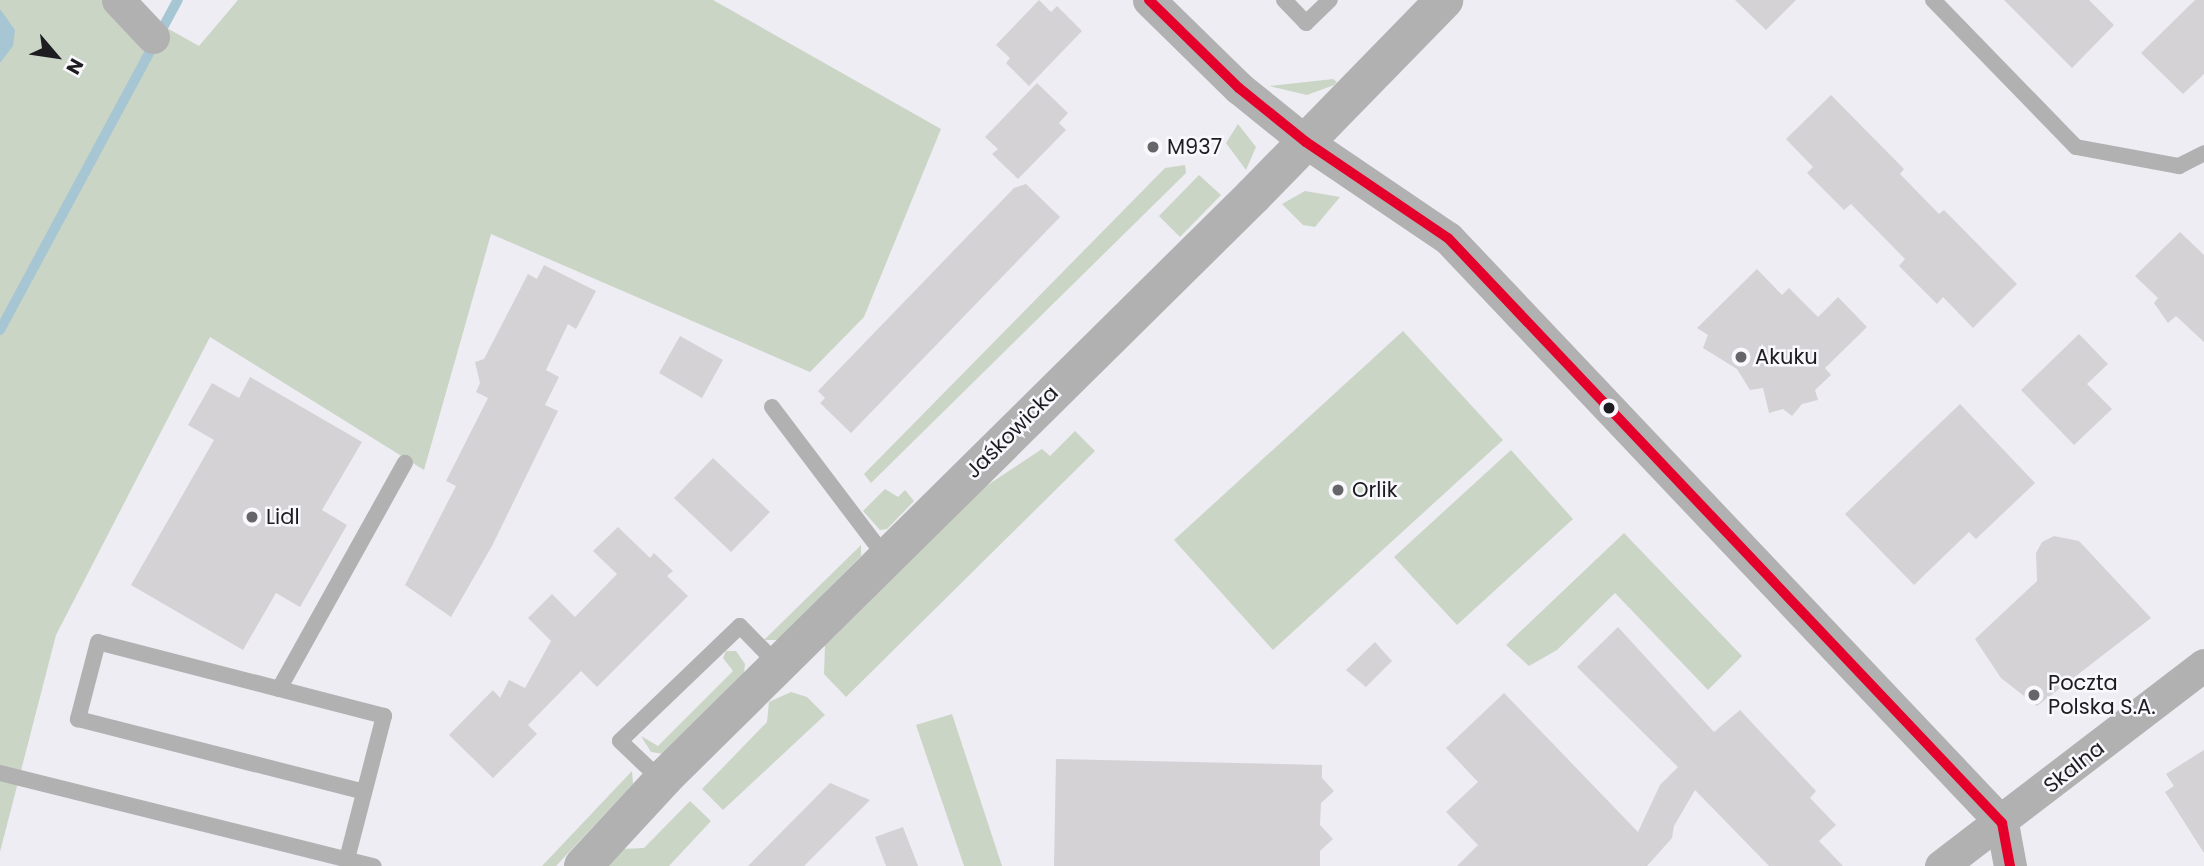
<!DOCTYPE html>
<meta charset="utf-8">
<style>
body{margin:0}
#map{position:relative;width:2204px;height:866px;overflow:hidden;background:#ededf3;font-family:Poppins,sans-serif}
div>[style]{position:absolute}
.green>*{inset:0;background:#cbd5c6}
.water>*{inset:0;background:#a6c6d3}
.stream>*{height:10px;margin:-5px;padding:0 5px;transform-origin:5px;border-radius:5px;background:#a6c6d3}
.building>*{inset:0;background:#d4d2d4}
.service>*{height:16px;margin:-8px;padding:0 8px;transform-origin:8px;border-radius:8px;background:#b2b1b2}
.minor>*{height:33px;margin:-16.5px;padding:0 16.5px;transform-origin:16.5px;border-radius:16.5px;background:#b2b1b2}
.tertiary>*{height:38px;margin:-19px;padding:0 19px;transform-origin:19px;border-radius:19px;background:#b2b1b2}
.bus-1>*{height:10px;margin:-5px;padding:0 5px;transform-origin:5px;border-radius:5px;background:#e4002b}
.dots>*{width:19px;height:19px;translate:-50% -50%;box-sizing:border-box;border:4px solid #f8f8fd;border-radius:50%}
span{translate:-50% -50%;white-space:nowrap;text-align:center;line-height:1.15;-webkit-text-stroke:5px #f8f8fd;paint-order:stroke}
.poi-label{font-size:21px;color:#1d1d21}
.left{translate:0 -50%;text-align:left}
.street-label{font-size:21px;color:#1d1d21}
.north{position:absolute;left:21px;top:21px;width:70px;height:70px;-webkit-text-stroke:5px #f8f8fd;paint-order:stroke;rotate:119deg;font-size:19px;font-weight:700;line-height:28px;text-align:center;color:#1d1d21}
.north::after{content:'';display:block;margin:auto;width:24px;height:32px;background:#1d1d21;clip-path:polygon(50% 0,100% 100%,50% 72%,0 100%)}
</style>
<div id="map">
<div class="green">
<div style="clip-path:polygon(0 0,117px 0,199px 46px,238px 0,713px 0,941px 129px,864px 317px,810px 372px,491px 234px,424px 470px,210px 337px,56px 635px,0 852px)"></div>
<div style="clip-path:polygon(1333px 79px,1337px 82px,1334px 85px,1307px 95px,1269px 86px)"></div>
<div style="clip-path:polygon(1238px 124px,1256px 147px,1246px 170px,1226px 143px)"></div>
<div style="clip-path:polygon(1185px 165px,1186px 173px,871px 483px,864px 474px,1165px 168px)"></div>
<div style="clip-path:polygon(1199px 175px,1221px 195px,1180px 237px,1159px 216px)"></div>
<div style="clip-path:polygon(1305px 191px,1340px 197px,1315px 227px,1303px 225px,1282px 204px)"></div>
<div style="clip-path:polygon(1403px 331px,1503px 440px,1273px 650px,1174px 540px)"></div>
<div style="clip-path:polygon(1075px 431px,1095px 451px,846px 697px,824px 674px,825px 645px,977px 492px,1042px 449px,1050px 456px)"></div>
<div style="clip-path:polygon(1511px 450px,1573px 519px,1457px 625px,1394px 557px)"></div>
<div style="clip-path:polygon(885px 489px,898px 497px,905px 490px,914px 501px,887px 529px,880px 530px,863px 511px)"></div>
<div style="clip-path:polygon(1624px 533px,1742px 656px,1708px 690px,1615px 593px,1557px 650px,1529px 666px,1506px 645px)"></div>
<div style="clip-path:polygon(861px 545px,861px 556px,778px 640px,764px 640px)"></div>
<div style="clip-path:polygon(726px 651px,736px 651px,745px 664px,744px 673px,664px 754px,651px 752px,641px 736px,658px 746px,733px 671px,723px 658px)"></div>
<div style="clip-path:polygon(791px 692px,807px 697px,825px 715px,723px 810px,702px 789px,767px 722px,769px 702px)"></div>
<div style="clip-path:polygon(952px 714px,1002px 866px,964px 866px,916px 725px)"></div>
<div style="clip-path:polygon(632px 771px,633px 784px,556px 866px,542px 866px)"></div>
<div style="clip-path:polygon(690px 801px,711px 821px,669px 866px,606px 866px,622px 849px,644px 848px)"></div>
</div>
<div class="water">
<div style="clip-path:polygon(0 9px,15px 30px,13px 46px,0 63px)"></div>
</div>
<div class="stream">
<div style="left:0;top:330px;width:375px;rotate:-61.7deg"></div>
</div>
<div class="building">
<div style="clip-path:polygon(1039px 0,1051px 12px,1057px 6px,1082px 31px,1029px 86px,1006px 63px,1010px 58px,996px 45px)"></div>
<div style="clip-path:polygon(1735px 0,1796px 0,1766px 30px)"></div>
<div style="clip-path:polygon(2004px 0,2089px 0,2114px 25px,2072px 68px)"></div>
<div style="clip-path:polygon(2195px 0,2204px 0,2204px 74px,2183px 94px,2141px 53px)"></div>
<div style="clip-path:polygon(1037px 83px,1068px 113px,1059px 123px,1066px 130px,1018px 179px,992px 154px,998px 149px,985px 137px)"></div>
<div style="clip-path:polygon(1831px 95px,1904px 169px,1900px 174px,1939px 214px,1944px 210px,2017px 284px,1973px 328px,1943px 297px,1937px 304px,1899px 266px,1905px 259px,1851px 204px,1844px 210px,1807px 173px,1813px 167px,1786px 139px)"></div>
<div style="clip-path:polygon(1026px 184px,1060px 217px,851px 433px,820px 403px,825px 398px,818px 391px,1014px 188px)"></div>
<div style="clip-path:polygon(2180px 232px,2204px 255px,2204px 342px,2176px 316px,2168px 323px,2154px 303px,2158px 298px,2135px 276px)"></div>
<div style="clip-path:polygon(544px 265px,596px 291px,576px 329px,568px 324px,546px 370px,559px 377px,545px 405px,558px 411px,492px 546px,451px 617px,405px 585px,456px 486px,446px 481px,488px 398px,476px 392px,480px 383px,475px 362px,484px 359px,528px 274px,537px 279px)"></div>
<div style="clip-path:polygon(1757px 269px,1782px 295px,1789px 288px,1818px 317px,1838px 297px,1867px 327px,1825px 368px,1831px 375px,1815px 390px,1818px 400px,1802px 404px,1792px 416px,1783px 409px,1769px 413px,1763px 388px,1750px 390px,1737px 369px,1703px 348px,1708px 335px,1697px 328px)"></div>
<div style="clip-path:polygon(2079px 334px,2108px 364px,2087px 384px,2112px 409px,2074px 445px,2021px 390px)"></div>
<div style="clip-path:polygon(680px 336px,723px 360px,702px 398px,659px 373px)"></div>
<div style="clip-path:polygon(250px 377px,362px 442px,322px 510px,347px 525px,300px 607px,276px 593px,243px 650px,131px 585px,214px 440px,188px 425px,212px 383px,239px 398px)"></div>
<div style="clip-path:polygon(1960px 404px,2035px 483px,1976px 539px,1969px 532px,1914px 585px,1845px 514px)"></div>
<div style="clip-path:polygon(713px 458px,770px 512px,731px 552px,674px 498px)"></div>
<div style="clip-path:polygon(618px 527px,650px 558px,654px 553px,673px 571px,667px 576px,688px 596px,597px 687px,581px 671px,528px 725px,537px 734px,493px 778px,449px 735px,493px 690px,500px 698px,509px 680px,525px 688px,551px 641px,528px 618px,552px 594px,575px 617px,617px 574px,593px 551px)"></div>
<div style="clip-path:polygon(2054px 536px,2079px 541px,2151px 618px,2037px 706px,2001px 678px,1975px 639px,2037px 581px,2036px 553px,2042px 542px)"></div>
<div style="clip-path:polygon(1618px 627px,1714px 732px,1740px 710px,1816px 791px,1810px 798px,1836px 825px,1819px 841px,1843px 866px,1769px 866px,1695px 790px,1674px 826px,1672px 838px,1647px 866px,1457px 866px,1478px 845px,1446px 812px,1478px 782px,1446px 748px,1504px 693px,1638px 832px,1660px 785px,1678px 767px,1577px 667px)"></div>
<div style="clip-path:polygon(1375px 642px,1392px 661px,1366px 687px,1346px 670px)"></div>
<div style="clip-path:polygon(2204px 750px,2204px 853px,2165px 792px,2174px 786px,2166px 774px)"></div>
<div style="clip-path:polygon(1056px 759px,1322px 765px,1322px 778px,1334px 791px,1321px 803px,1320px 825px,1333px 839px,1320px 851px,1320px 866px,1054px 866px)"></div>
<div style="clip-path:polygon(830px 783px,870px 800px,804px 866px,748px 866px)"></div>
<div style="clip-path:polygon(903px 827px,918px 866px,886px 866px,875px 837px)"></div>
</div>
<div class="service">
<div style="left:1284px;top:0;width:32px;rotate:46deg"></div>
<div style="left:1306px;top:23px;width:33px;rotate:-44deg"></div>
<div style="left:1933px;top:0;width:205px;rotate:45.8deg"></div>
<div style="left:2076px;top:147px;width:105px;rotate:10.5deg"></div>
<div style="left:2179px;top:166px;width:28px;rotate:-27deg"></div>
<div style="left:772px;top:407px;width:189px;rotate:52.9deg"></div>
<div style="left:279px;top:689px;width:259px;rotate:-60.9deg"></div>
<div style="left:0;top:773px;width:385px;rotate:14deg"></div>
<div style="left:662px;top:781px;width:58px;rotate:-136.4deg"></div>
<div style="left:620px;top:741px;width:166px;rotate:-43.8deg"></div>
<div style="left:740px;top:626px;width:54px;rotate:45.7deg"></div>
<div style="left:347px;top:859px;width:148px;rotate:-75.5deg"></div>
<div style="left:384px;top:716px;width:295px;rotate:-165.5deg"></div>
<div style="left:98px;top:642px;width:80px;rotate:104.6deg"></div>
<div style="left:78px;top:719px;width:295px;rotate:14.3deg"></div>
</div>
<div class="minor">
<div style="left:118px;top:0;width:51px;rotate:46.6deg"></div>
<div style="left:1149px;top:0;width:126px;rotate:44.4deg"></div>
<div style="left:1239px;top:88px;width:86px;rotate:38.9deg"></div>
<div style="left:1306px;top:142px;width:171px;rotate:34.1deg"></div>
<div style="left:1448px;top:238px;width:806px;rotate:46.56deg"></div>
<div style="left:2002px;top:823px;width:44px;rotate:79.5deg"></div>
<div style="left:1941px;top:866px;width:331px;rotate:-37.4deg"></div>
</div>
<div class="tertiary">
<div style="left:583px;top:866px;width:121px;rotate:-47.3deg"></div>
<div style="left:665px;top:777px;width:827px;rotate:-44.66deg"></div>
<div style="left:1253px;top:196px;width:274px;rotate:-45.7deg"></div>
</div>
<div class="bus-1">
<div style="left:1149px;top:0;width:126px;rotate:44.4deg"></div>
<div style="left:1239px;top:88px;width:86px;rotate:38.9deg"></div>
<div style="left:1306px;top:142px;width:171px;rotate:34.1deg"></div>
<div style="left:1448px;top:238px;width:806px;rotate:46.56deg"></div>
<div style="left:2002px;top:823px;width:44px;rotate:79.5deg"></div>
</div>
<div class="dots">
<div style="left:1153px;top:147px;background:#66666a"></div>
<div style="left:1741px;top:357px;background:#66666a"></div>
<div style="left:1609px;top:408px;background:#1d1d21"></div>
<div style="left:1338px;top:490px;background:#66666a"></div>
<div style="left:252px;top:517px;background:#66666a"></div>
<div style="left:2034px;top:695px;background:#66666a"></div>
</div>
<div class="poi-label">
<span class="left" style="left:1167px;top:147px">M937</span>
<span class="left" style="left:1755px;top:357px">Akuku</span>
<span class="left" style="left:1352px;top:490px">Orlik</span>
<span class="left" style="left:266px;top:517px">Lidl</span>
<span class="left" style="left:2048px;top:695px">Poczta<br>Polska S.A.</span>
</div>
<div class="street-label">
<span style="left:1012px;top:432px;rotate:-45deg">Jaśkowicka</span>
<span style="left:2074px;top:767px;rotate:-38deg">Skalna</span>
</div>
<div class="north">N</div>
</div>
